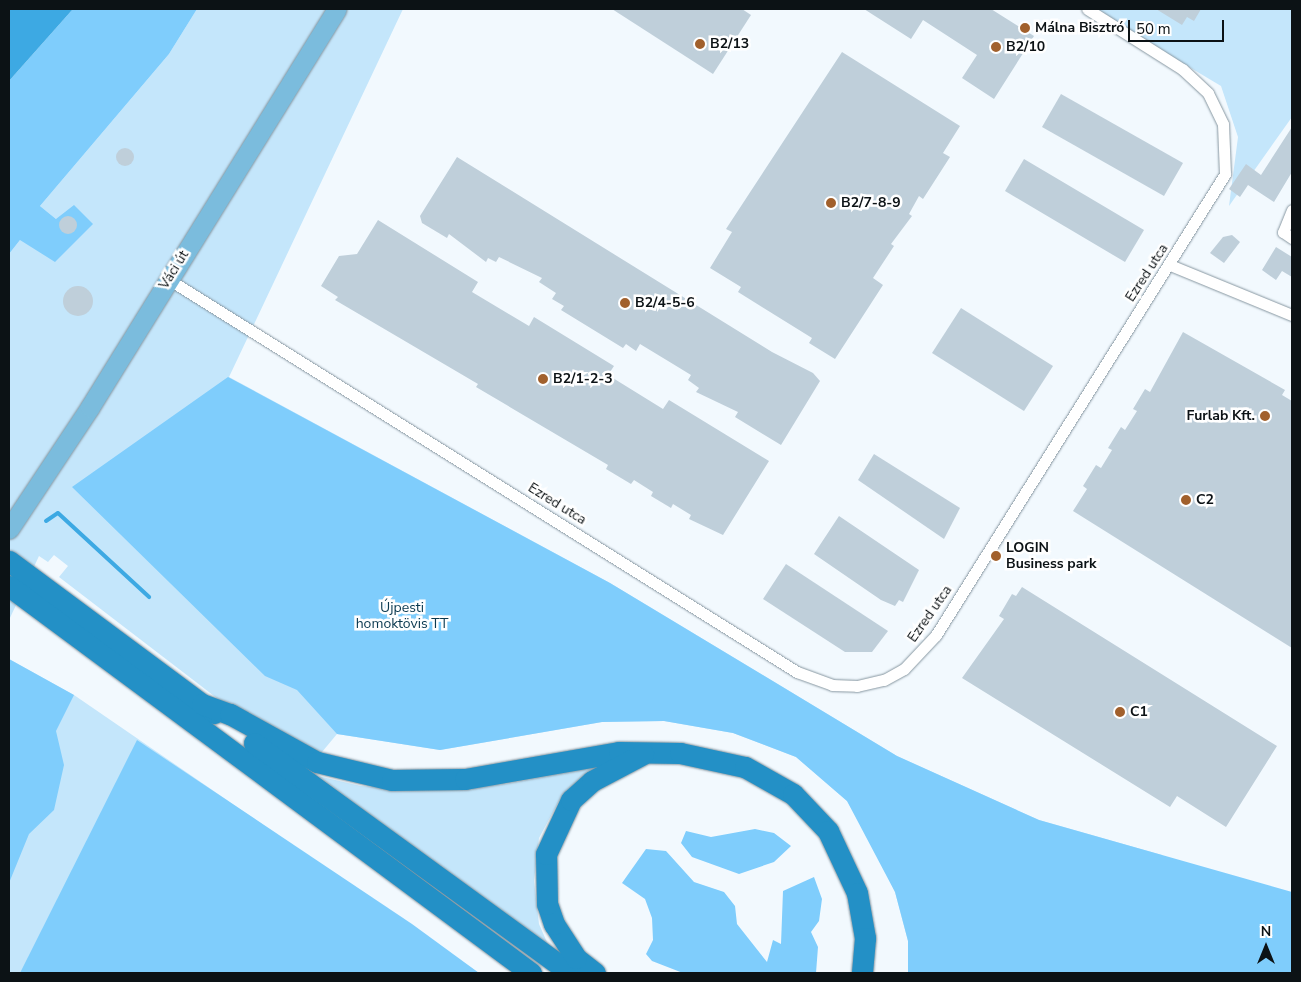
<!DOCTYPE html>
<meta charset="utf-8">
<style>
body{margin:0}
#map{position:relative;width:1301px;height:982px;overflow:hidden;background:#f2f9fe;font-family:"Nunito Sans",sans-serif}
div>[style]{position:absolute}
.green>*{inset:0;background:#c4e6fb}
.forest>*{inset:0;background:#7fcdfc}
.water>*{inset:0;background:#3da9e3}
.stream>*{height:4px;margin:-2px;padding:0 2px;transform-origin:2px;border-radius:2px;background:#3da9e3}
.building>*{inset:0;background:#bfcfda}
.round{border-radius:50%}
.roads{filter:drop-shadow(0 0 1px #8797a1) drop-shadow(0 0 1px #8797a1)}
.street>*{height:11px;margin:-5.5px;padding:0 5.5px;transform-origin:5.5px;border-radius:5.5px;background:#fff}
.primary>*{height:19px;margin:-9.5px;padding:0 9.5px;transform-origin:9.5px;border-radius:9.5px;background:#7bbcdd}
.highway>*{height:21px;margin:-10.5px;padding:0 10.5px;transform-origin:10.5px;border-radius:10.5px;background:#2390c6}
.dots>*{width:14px;height:14px;translate:-50% -50%;box-sizing:border-box;border:2px solid #fff;border-radius:50%}
span{translate:-50% -50%;white-space:nowrap;text-align:center;line-height:1.15;-webkit-text-stroke:5px #fff;paint-order:stroke}
.poi-label{font-size:14px;color:#0c1215;font-weight:700}
.left{translate:0 -50%;text-align:left}
.right{translate:-100% -50%;text-align:right}
.street-label{font-size:14px;color:#0c1215}
.park-label{font-size:14px;color:#09384f}
.frame{position:absolute;inset:0;border:10px solid #0c1215;pointer-events:none}
.north{position:absolute;left:1241px;top:922px;width:50px;height:50px;-webkit-text-stroke:4px #fff;paint-order:stroke;rotate:0deg;font-size:14px;font-weight:700;line-height:20px;text-align:center;color:#0c1215}
.north::after{content:'';display:block;margin:auto;width:18px;height:22px;background:#0c1215;clip-path:polygon(50% 0,100% 100%,50% 72%,0 100%)}
.scale{position:absolute;left:1128px;top:20px;width:96px;height:22px;box-sizing:border-box;border:2px solid #0c1215;border-top:0;padding-left:6px;font-size:15px;line-height:18px;white-space:nowrap;color:#0c1215;-webkit-text-stroke:4px #fff;paint-order:stroke}
</style>
<div id="map">
<div class="green">
<div style="clip-path:polygon(197px 9px,403px 9px,229px 377px,610px 583px,897px 756px,1039px 820px,1162px 855px,908px 973px,908px 941px,895px 892px,874px 848px,847px 801px,796px 757px,733px 733px,664px 721px,602px 722px,440px 750px,337px 734px,317px 758px,218px 699px,59px 577px,68px 566px,54px 555px,48px 562px,39px 556px,9px 620px,9px 254px,20px 240px,56px 219px,40px 206px,169px 54px)"></div>
<div style="clip-path:polygon(1092px 9px,1292px 10px,1292px 117px,1229px 206px,1238px 137px,1221px 86px)"></div>
<div style="clip-path:polygon(9px 659px,74px 695px,479px 973px,9px 973px)"></div>
<div style="clip-path:polygon(601px 766px,559px 801px,539px 838px,534px 881px,539px 924px,550px 949px,318px 776px,361px 786px,425px 791px,506px 784px)"></div>
</div>
<div class="forest">
<div style="clip-path:polygon(73px 9px,197px 9px,169px 54px,40px 206px,56px 219px,74px 205px,93px 224px,55px 262px,20px 240px,9px 254px,9px 81px)"></div>
<div style="clip-path:polygon(228px 377px,610px 583px,897px 756px,1039px 820px,1292px 892px,1292px 973px,908px 973px,908px 941px,895px 892px,847px 801px,796px 757px,733px 733px,664px 721px,602px 722px,440px 750px,337px 734px,297px 690px,265px 676px,72px 487px)"></div>
<div style="clip-path:polygon(9px 659px,74px 695px,56px 731px,64px 765px,54px 810px,29px 834px,9px 883px)"></div>
<div style="clip-path:polygon(137px 740px,412px 924px,479px 973px,20px 973px)"></div>
<div style="clip-path:polygon(755px 829px,774px 833px,791px 846px,774px 862px,739px 874px,692px 857px,681px 843px,686px 831px,711px 837px)"></div>
<div style="clip-path:polygon(646px 849px,666px 851px,694px 882px,724px 892px,735px 906px,737px 924px,767px 962px,773px 940px,781px 944px,783px 891px,814px 877px,822px 899px,819px 921px,811px 932px,818px 947px,816px 973px,683px 973px,652px 961px,646px 954px,653px 940px,652px 918px,645px 899px,622px 883px)"></div>
</div>
<div class="water">
<div style="clip-path:polygon(9px 9px,73px 9px,9px 81px)"></div>
</div>
<div class="stream">
<div style="left:46px;top:521px;width:14px;rotate:-34deg"></div>
<div style="left:58px;top:513px;width:124px;rotate:42.7deg"></div>
</div>
<div class="building">
<div style="clip-path:polygon(612px 9px,742px 9px,751px 15px,713px 74px)"></div>
<div style="clip-path:polygon(864px 9px,991px 9px,1034px 36px,994px 99px,962px 78px,977px 55px,923px 20px,911px 39px)"></div>
<div style="clip-path:polygon(1156px 9px,1201px 9px,1194px 21px,1187px 17px,1182px 25px)"></div>
<div style="clip-path:polygon(842px 52px,960px 126px,943px 153px,950px 157px,923px 199px,919px 196px,909px 214px,912px 216px,891px 244px,894px 246px,873px 278px,883px 285px,835px 359px,809px 343px,812px 338px,738px 292px,741px 287px,710px 268px,732px 232px,726px 229px)"></div>
<div style="clip-path:polygon(1061px 94px,1183px 163px,1164px 196px,1042px 127px)"></div>
<div style="clip-path:polygon(1292px 127px,1292px 172px,1274px 202px,1248px 185px,1240px 197px,1229px 189px,1246px 164px,1261px 175px)"></div>
<div class="round" style="left:116px;top:148px;width:18px;height:18px"></div>
<div style="clip-path:polygon(457px 157px,772px 352px,813px 373px,820px 381px,781px 445px,735px 417px,738px 412px,696px 392px,699px 388px,688px 380px,691px 375px,673px 364px,640px 344px,636px 351px,626px 344px,623px 348px,561px 310px,564px 306px,552px 299px,556px 293px,539px 282px,542px 278px,499px 257px,496px 262px,488px 258px,486px 262px,449px 234px,447px 238px,422px 223px,420px 216px)"></div>
<div style="clip-path:polygon(1024px 159px,1144px 230px,1125px 262px,1005px 191px)"></div>
<div class="round" style="left:59px;top:216px;width:18px;height:18px"></div>
<div style="clip-path:polygon(378px 220px,478px 282px,472px 292px,529px 326px,534px 317px,614px 366px,608px 375px,663px 409px,669px 400px,769px 461px,723px 535px,689px 519px,691px 515px,673px 504px,671px 508px,651px 496px,653px 492px,634px 480px,631px 484px,606px 469px,608px 465px,476px 387px,478px 384px,335px 300px,338px 297px,321px 286px,339px 256px,357px 254px)"></div>
<div style="clip-path:polygon(1232px 235px,1240px 242px,1224px 263px,1210px 253px,1223px 237px)"></div>
<div style="clip-path:polygon(1276px 247px,1292px 257px,1292px 277px,1282px 271px,1276px 280px,1262px 270px)"></div>
<div class="round" style="left:63px;top:286px;width:30px;height:30px"></div>
<div style="clip-path:polygon(961px 308px,1053px 366px,1024px 411px,932px 353px)"></div>
<div style="clip-path:polygon(1183px 332px,1285px 390px,1282px 395px,1292px 401px,1292px 648px,1073px 511px,1087px 489px,1083px 486px,1096px 465px,1101px 468px,1112px 450px,1108px 448px,1121px 427px,1125px 430px,1137px 411px,1133px 409px,1145px 389px,1150px 392px)"></div>
<div style="clip-path:polygon(874px 454px,960px 508px,944px 539px,858px 480px)"></div>
<div style="clip-path:polygon(839px 516px,919px 570px,903px 602px,899px 600px,895px 606px,881px 600px,814px 554px)"></div>
<div style="clip-path:polygon(786px 564px,888px 631px,872px 652px,845px 652px,763px 599px)"></div>
<div style="clip-path:polygon(1022px 587px,1277px 746px,1226px 827px,1177px 796px,1170px 807px,962px 678px,1004px 619px,999px 616px,1012px 594px,1016px 596px)"></div>
</div>
<div class="roads">
<div class="street">
<div style="left:1292px;top:210px;width:24px;rotate:112deg"></div>
<div style="left:1283px;top:232px;width:11px;rotate:34deg"></div>
<div style="left:1170px;top:265px;width:132px;rotate:22.3deg"></div>
<div style="left:168px;top:279px;width:742px;rotate:32deg"></div>
<div style="left:797px;top:672px;width:37px;rotate:20deg"></div>
<div style="left:832px;top:685px;width:25px;rotate:2deg"></div>
<div style="left:857px;top:686px;width:28px;rotate:-13deg"></div>
<div style="left:884px;top:680px;width:23px;rotate:-29deg"></div>
<div style="left:904px;top:669px;width:47px;rotate:-46.7deg"></div>
<div style="left:936px;top:635px;width:544px;rotate:-57.92deg"></div>
<div style="left:1225px;top:174px;width:50px;rotate:-92.3deg"></div>
<div style="left:1223px;top:124px;width:34px;rotate:-116deg"></div>
<div style="left:1208px;top:93px;width:35px;rotate:-137deg"></div>
<div style="left:1182px;top:69px;width:112px;rotate:-147.7deg"></div>
</div>
<div class="primary">
<div style="left:9px;top:529px;width:146px;rotate:-56.4deg"></div>
<div style="left:90px;top:407px;width:468px;rotate:-58.2deg"></div>
</div>
<div class="highway">
<div style="left:9px;top:561px;width:255px;rotate:36.6deg"></div>
<div style="left:9px;top:586px;width:650px;rotate:36.55deg"></div>
<div style="left:202px;top:704px;width:30px;rotate:20deg"></div>
<div style="left:230px;top:714px;width:99px;rotate:28.9deg"></div>
<div style="left:317px;top:762px;width:77px;rotate:13.5deg"></div>
<div style="left:392px;top:780px;width:73px;rotate:-0.8deg"></div>
<div style="left:465px;top:779px;width:156px;rotate:-9.9deg"></div>
<div style="left:619px;top:752px;width:61px;rotate:0.9deg"></div>
<div style="left:680px;top:753px;width:66px;rotate:12.2deg"></div>
<div style="left:745px;top:767px;width:55px;rotate:29.4deg"></div>
<div style="left:793px;top:794px;width:51px;rotate:46.6deg"></div>
<div style="left:828px;top:831px;width:68px;rotate:64.9deg"></div>
<div style="left:857px;top:893px;width:46px;rotate:79.9deg"></div>
<div style="left:865px;top:938px;width:35px;rotate:95deg"></div>
<div style="left:254px;top:743px;width:392px;rotate:36deg"></div>
<div style="left:595px;top:973px;width:24px;rotate:-142deg"></div>
<div style="left:576px;top:958px;width:40px;rotate:-122.9deg"></div>
<div style="left:554px;top:924px;width:21px;rotate:-109deg"></div>
<div style="left:547px;top:904px;width:50px;rotate:-91.1deg"></div>
<div style="left:546px;top:854px;width:60px;rotate:-65.2deg"></div>
<div style="left:571px;top:800px;width:28px;rotate:-42deg"></div>
<div style="left:592px;top:781px;width:58px;rotate:-27.9deg"></div>
</div>
</div>
<div class="dots">
<div style="left:1025px;top:28px;background:#a1602c"></div>
<div style="left:700px;top:44px;background:#a1602c"></div>
<div style="left:996px;top:47px;background:#a1602c"></div>
<div style="left:831px;top:203px;background:#a1602c"></div>
<div style="left:625px;top:303px;background:#a1602c"></div>
<div style="left:543px;top:379px;background:#a1602c"></div>
<div style="left:1265px;top:416px;background:#a1602c"></div>
<div style="left:1186px;top:500px;background:#a1602c"></div>
<div style="left:996px;top:556px;background:#a1602c"></div>
<div style="left:1120px;top:712px;background:#a1602c"></div>
</div>
<div class="poi-label">
<span class="left" style="left:1035px;top:28px">Málna Bisztró</span>
<span class="left" style="left:710px;top:44px">B2/13</span>
<span class="left" style="left:1006px;top:47px">B2/10</span>
<span class="left" style="left:841px;top:203px">B2/7-8-9</span>
<span class="left" style="left:635px;top:303px">B2/4-5-6</span>
<span class="left" style="left:553px;top:379px">B2/1-2-3</span>
<span class="right" style="left:1255px;top:416px">Furlab Kft.</span>
<span class="left" style="left:1196px;top:500px">C2</span>
<span class="left" style="left:1006px;top:556px">LOGIN<br>Business park</span>
<span class="left" style="left:1130px;top:712px">C1</span>
</div>
<div class="street-label">
<span style="left:174px;top:270px;rotate:-58deg">Váci út</span>
<span style="left:1147px;top:273px;rotate:-57deg">Ezred utca</span>
<span style="left:557px;top:504px;rotate:32deg">Ezred utca</span>
<span style="left:930px;top:614px;rotate:-55deg">Ezred utca</span>
</div>
<div class="park-label">
<span style="left:402px;top:616px">Újpesti<br>homoktövis TT</span>
</div>
<div class="frame"></div>
<div class="north">N</div>
<div class="scale">50 m</div>
</div>
